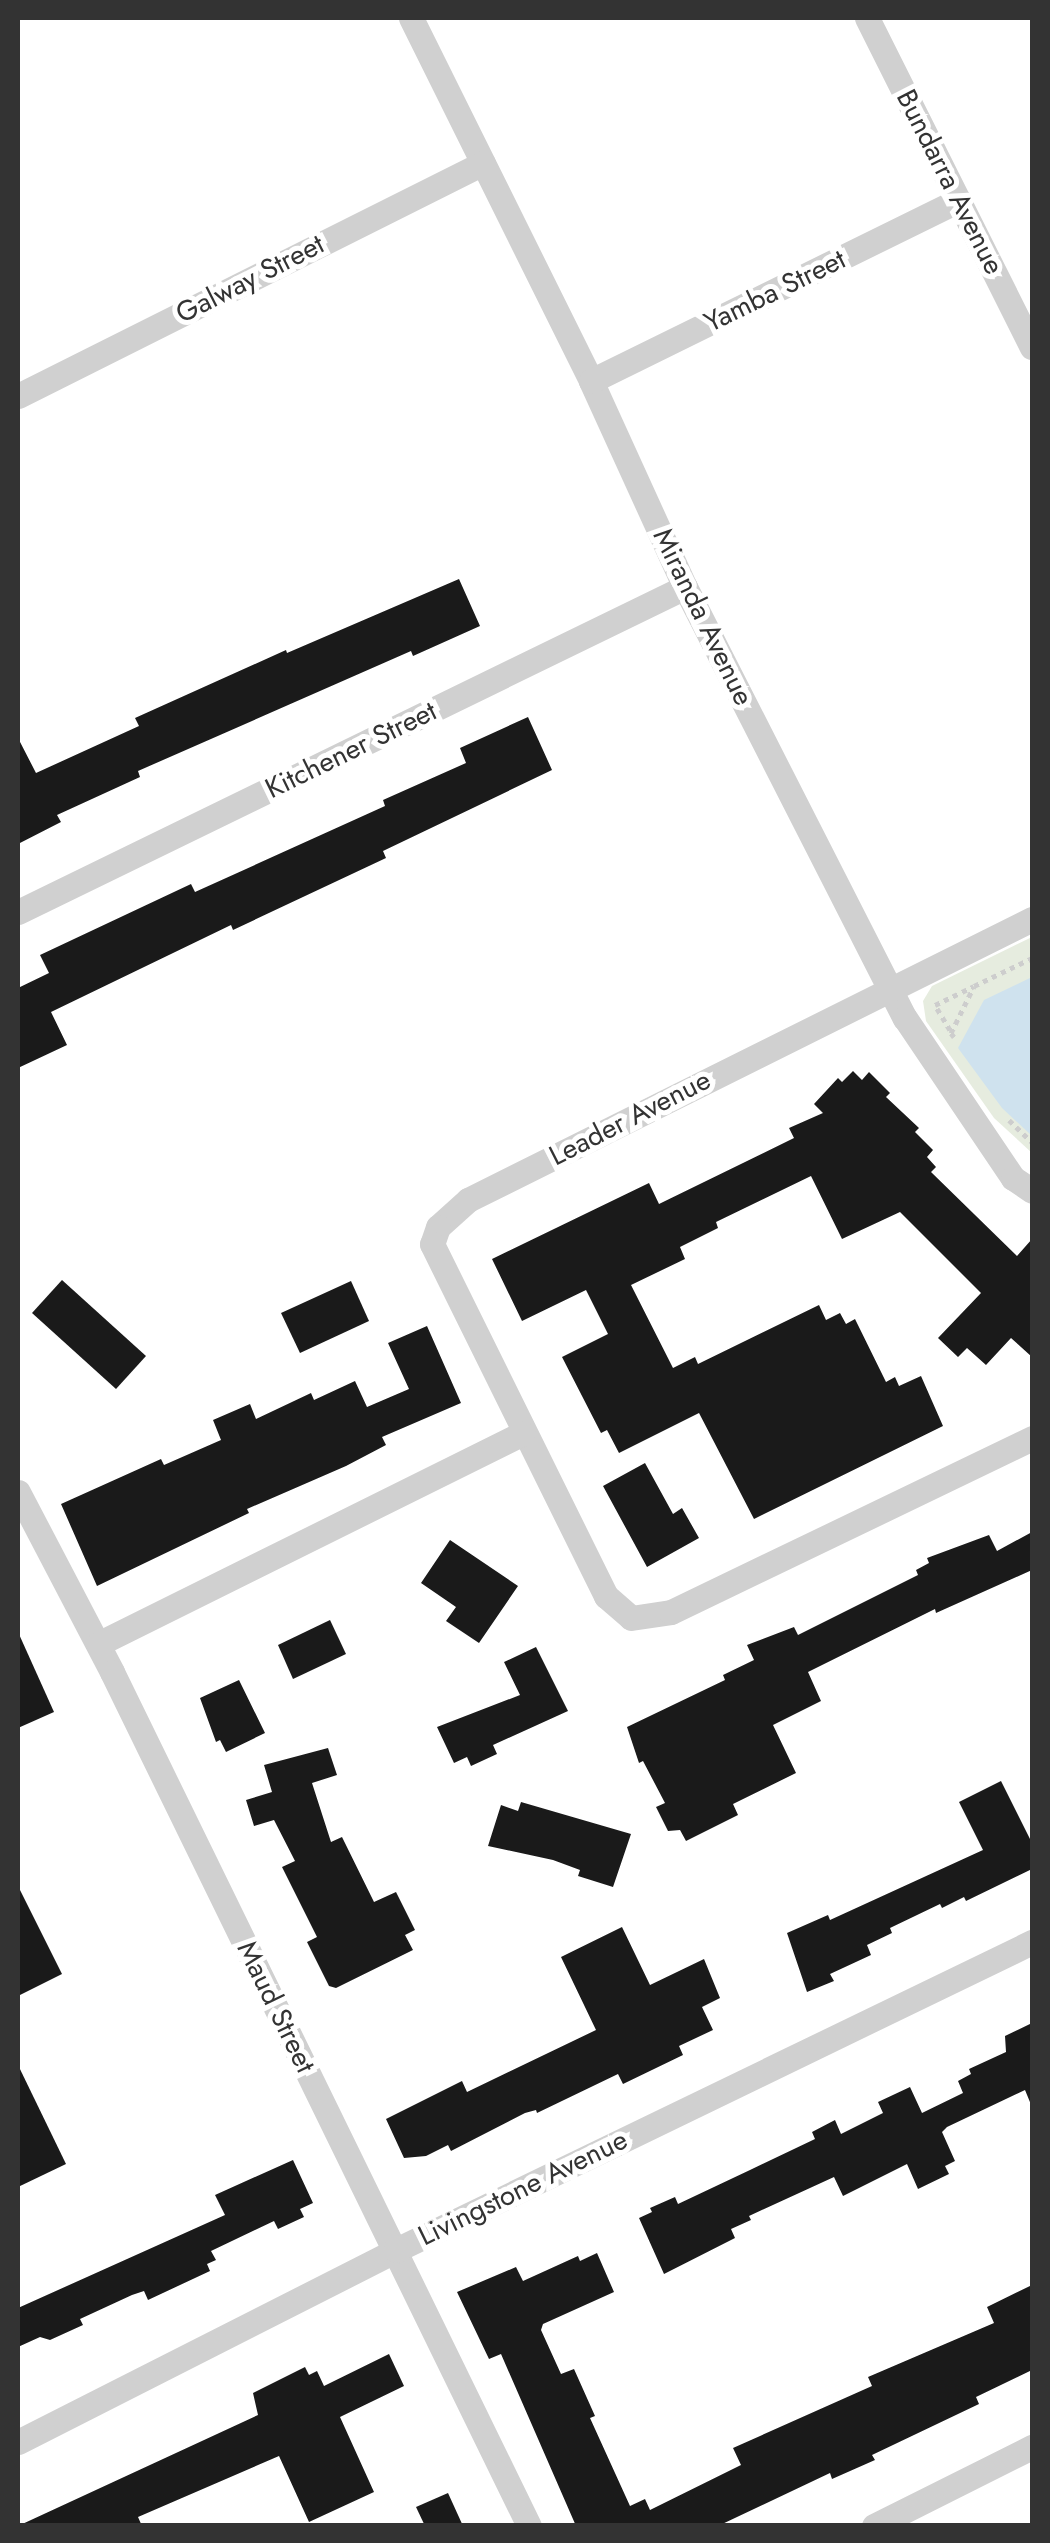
<!DOCTYPE html>
<style>
body{margin:0}
#map{position:relative;width:1050px;height:2543px;overflow:hidden;background:#fff;font-family:Jost,sans-serif}
div>[style]{position:absolute}
.green>*{inset:0;background:#e6ecdf}
.water>*{inset:0;background:#cfe2ee}
.building>*{inset:0;background:#1a1a1a}
.path>*{height:5px;margin-top:-2.5px;transform-origin:0;background:repeating-linear-gradient(90deg,#cdcdcd 0 5px,transparent 0 10px)}
.street>*{height:25px;margin:-12.5px;padding:0 12.5px;transform-origin:12.5px;border-radius:12.5px;background:#d0d0d0}
span{translate:-50% -50%;white-space:nowrap;text-align:center;line-height:1.15;-webkit-text-stroke:10px #fff;paint-order:stroke}
.street-label{font-size:28px;color:#333}
.frame{position:absolute;inset:0;border:20px solid #333;pointer-events:none}
</style>
<div id="map">
<div class="green">
<div style="clip-path:polygon(1032px 937px,1032px 1153px,994px 1118px,926px 1021px,923px 1001px,932px 986px)"></div>
</div>
<div class="water">
<div style="clip-path:polygon(1032px 977px,1032px 1136px,1002px 1108px,958px 1048px,984px 1000px)"></div>
</div>
<div class="building">
<div style="clip-path:polygon(459px 579px,480px 626px,413px 656px,411px 651px,138px 771px,140px 777px,57px 815px,61px 822px,18px 844px,18px 738px,36px 773px,139px 726px,135px 718px,286px 650px,287px 653px)"></div>
<div style="clip-path:polygon(528px 717px,552px 770px,383px 851px,386px 858px,233px 930px,231px 925px,51px 1012px,67px 1045px,18px 1068px,18px 988px,49px 973px,40px 955px,191px 884px,195px 892px,385px 806px,383px 800px,466px 763px,460px 748px)"></div>
<div style="clip-path:polygon(853px 1071px,862px 1080px,869px 1072px,890px 1093px,886px 1097px,919px 1128px,915px 1132px,933px 1150px,927px 1157px,936px 1167px,931px 1172px,1017px 1256px,1032px 1239px,1032px 1357px,1011px 1338px,986px 1365px,967px 1348px,958px 1357px,938px 1338px,981px 1293px,900px 1212px,842px 1239px,811px 1176px,716px 1222px,718px 1228px,680px 1247px,685px 1259px,631px 1285px,673px 1368px,695px 1357px,698px 1364px,819px 1305px,826px 1320px,840px 1313px,846px 1324px,855px 1319px,886px 1382px,895px 1377px,899px 1386px,921px 1376px,943px 1426px,754px 1519px,699px 1413px,619px 1453px,607px 1430px,601px 1433px,562px 1357px,608px 1334px,586px 1290px,522px 1321px,492px 1259px,649px 1183px,659px 1204px,794px 1138px,789px 1128px,823px 1113px,814px 1104px,838px 1078px,842px 1082px)"></div>
<div style="clip-path:polygon(62px 1280px,146px 1356px,116px 1389px,32px 1313px)"></div>
<div style="clip-path:polygon(351px 1281px,369px 1321px,300px 1353px,281px 1313px)"></div>
<div style="clip-path:polygon(427px 1326px,461px 1403px,382px 1437px,386px 1445px,346px 1466px,247px 1509px,249px 1513px,97px 1586px,61px 1504px,161px 1459px,164px 1465px,221px 1440px,213px 1420px,250px 1404px,256px 1419px,311px 1393px,314px 1400px,355px 1381px,367px 1407px,409px 1389px,388px 1343px)"></div>
<div style="clip-path:polygon(645px 1463px,673px 1514px,682px 1508px,699px 1538px,647px 1567px,603px 1486px)"></div>
<div style="clip-path:polygon(1032px 1532px,1032px 1570px,936px 1613px,935px 1609px,808px 1672px,821px 1701px,773px 1725px,796px 1773px,733px 1804px,738px 1815px,686px 1841px,680px 1830px,668px 1831px,656px 1807px,665px 1803px,643px 1761px,639px 1763px,627px 1727px,725px 1680px,723px 1675px,754px 1660px,747px 1645px,794px 1627px,798px 1635px,918px 1575px,916px 1570px,929px 1563px,927px 1558px,989px 1535px,997px 1551px)"></div>
<div style="clip-path:polygon(450px 1540px,518px 1586px,479px 1643px,446px 1621px,456px 1607px,421px 1583px)"></div>
<div style="clip-path:polygon(330px 1620px,346px 1654px,293px 1679px,278px 1645px)"></div>
<div style="clip-path:polygon(18px 1632px,54px 1712px,18px 1728px)"></div>
<div style="clip-path:polygon(536px 1647px,568px 1711px,493px 1745px,497px 1754px,471px 1766px,467px 1757px,454px 1763px,437px 1727px,520px 1695px,504px 1662px)"></div>
<div style="clip-path:polygon(239px 1680px,265px 1733px,226px 1752px,220px 1740px,216px 1742px,200px 1698px)"></div>
<div style="clip-path:polygon(328px 1748px,337px 1775px,312px 1783px,331px 1842px,342px 1837px,374px 1902px,396px 1892px,415px 1930px,405px 1935px,413px 1950px,336px 1988px,329px 1986px,307px 1942px,317px 1937px,282px 1867px,295px 1861px,274px 1820px,254px 1826px,246px 1800px,272px 1792px,264px 1765px)"></div>
<div style="clip-path:polygon(1001px 1781px,1032px 1843px,1032px 1869px,966px 1901px,964px 1897px,942px 1908px,940px 1904px,890px 1928px,892px 1933px,867px 1945px,871px 1955px,830px 1974px,834px 1981px,807px 1992px,787px 1933px,828px 1915px,830px 1920px,983px 1850px,959px 1802px)"></div>
<div style="clip-path:polygon(521px 1802px,631px 1834px,613px 1887px,578px 1876px,580px 1870px,553px 1860px,488px 1846px,501px 1805px,518px 1811px)"></div>
<div style="clip-path:polygon(18px 1886px,62px 1974px,18px 1996px)"></div>
<div style="clip-path:polygon(622px 1927px,650px 1985px,704px 1959px,720px 1998px,702px 2007px,713px 2030px,679px 2046px,683px 2055px,623px 2084px,618px 2074px,537px 2113px,536px 2110px,525px 2113px,451px 2151px,448px 2145px,426px 2156px,404px 2158px,386px 2119px,462px 2081px,467px 2092px,596px 2030px,561px 1957px)"></div>
<div style="clip-path:polygon(1032px 2023px,1032px 2107px,1025px 2090px,947px 2127px,942px 2132px,955px 2161px,945px 2166px,949px 2174px,918px 2189px,907px 2164px,843px 2196px,834px 2177px,749px 2216px,751px 2220px,731px 2229px,735px 2238px,664px 2274px,639px 2218px,652px 2212px,650px 2208px,675px 2197px,678px 2204px,750px 2170px,815px 2139px,812px 2132px,835px 2120px,841px 2134px,883px 2113px,878px 2102px,910px 2087px,922px 2113px,963px 2093px,958px 2081px,971px 2074px,969px 2069px,1006px 2052px,1005px 2036px)"></div>
<div style="clip-path:polygon(18px 2065px,66px 2164px,18px 2187px)"></div>
<div style="clip-path:polygon(293px 2160px,313px 2203px,300px 2209px,304px 2217px,278px 2229px,274px 2221px,211px 2251px,216px 2260px,207px 2264px,210px 2271px,148px 2300px,144px 2291px,132px 2295px,80px 2319px,83px 2325px,50px 2340px,40px 2337px,18px 2347px,18px 2308px,225px 2215px,215px 2195px)"></div>
<div style="clip-path:polygon(597px 2253px,614px 2292px,543px 2324px,541px 2330px,561px 2374px,574px 2369px,595px 2416px,590px 2418px,630px 2506px,645px 2499px,650px 2510px,741px 2465px,733px 2448px,872px 2386px,868px 2377px,994px 2323px,987px 2307px,1032px 2285px,1032px 2370px,976px 2397px,979px 2404px,872px 2455px,875px 2460px,832px 2479px,830px 2473px,718px 2526px,576px 2526px,501px 2354px,489px 2359px,457px 2292px,516px 2267px,523px 2281px,578px 2256px,580px 2261px)"></div>
<div style="clip-path:polygon(389px 2354px,404px 2386px,340px 2417px,374px 2492px,309px 2522px,279px 2456px,138px 2517px,142px 2526px,18px 2526px,258px 2415px,253px 2393px,305px 2367px,309px 2375px,317px 2371px,324px 2386px)"></div>
<div style="clip-path:polygon(448px 2493px,463px 2526px,425px 2526px,416px 2507px)"></div>
</div>
<div class="path">
<div style="left:950px;top:1030px;width:29px;rotate:-121deg"></div>
<div style="left:935px;top:1005px;width:43px;rotate:-26deg"></div>
<div style="left:954px;top:1037px;width:5px;rotate:-127deg"></div>
<div style="left:951px;top:1033px;width:52px;rotate:-63.9deg"></div>
<div style="left:974px;top:986px;width:64px;rotate:-25.8deg"></div>
<div style="left:1009px;top:1120px;width:32px;rotate:44deg"></div>
</div>
<div class="street">
<div style="left:411px;top:18px;width:405px;rotate:63.6deg"></div>
<div style="left:591px;top:381px;width:226px;rotate:65.5deg"></div>
<div style="left:685px;top:587px;width:484px;rotate:63deg"></div>
<div style="left:905px;top:1018px;width:193px;rotate:56deg"></div>
<div style="left:1013px;top:1178px;width:23px;rotate:34deg"></div>
<div style="left:867px;top:18px;width:368px;rotate:63.4deg"></div>
<div style="left:591px;top:381px;width:410px;rotate:-26.2deg"></div>
<div style="left:18px;top:396px;width:520px;rotate:-26.61deg"></div>
<div style="left:18px;top:912px;width:742px;rotate:-25.98deg"></div>
<div style="left:1032px;top:919px;width:630px;rotate:153.52deg"></div>
<div style="left:468px;top:1200px;width:40px;rotate:138deg"></div>
<div style="left:438px;top:1227px;width:18px;rotate:109deg"></div>
<div style="left:432px;top:1244px;width:393px;rotate:63.7deg"></div>
<div style="left:606px;top:1596px;width:33px;rotate:41deg"></div>
<div style="left:631px;top:1618px;width:40px;rotate:-8.5deg"></div>
<div style="left:671px;top:1612px;width:401px;rotate:-25.7deg"></div>
<div style="left:18px;top:1492px;width:203px;rotate:62.4deg"></div>
<div style="left:112px;top:1672px;width:950px;rotate:63.97deg"></div>
<div style="left:98px;top:1644px;width:474px;rotate:-26.4deg"></div>
<div style="left:18px;top:2442px;width:424px;rotate:-26.9deg"></div>
<div style="left:396px;top:2250px;width:707px;rotate:-25.84deg"></div>
<div style="left:874px;top:2526px;width:177px;rotate:-26.6deg"></div>
</div>
<div class="street-label">
<span style="left:950px;top:182px;rotate:63deg">Bundarra Avenue</span>
<span style="left:250px;top:279px;rotate:-27deg">Galway Street</span>
<span style="left:775px;top:291px;rotate:-26deg">Yamba Street</span>
<span style="left:703px;top:617px;rotate:64deg">Miranda Avenue</span>
<span style="left:351px;top:750px;rotate:-26deg">Kitchener Street</span>
<span style="left:630px;top:1118px;rotate:-27deg">Leader Avenue</span>
<span style="left:276px;top:2007px;rotate:64deg">Maud Street</span>
<span style="left:523px;top:2188px;rotate:-26deg">Livingstone Avenue</span>
</div>
<div class="frame"></div>
</div>
